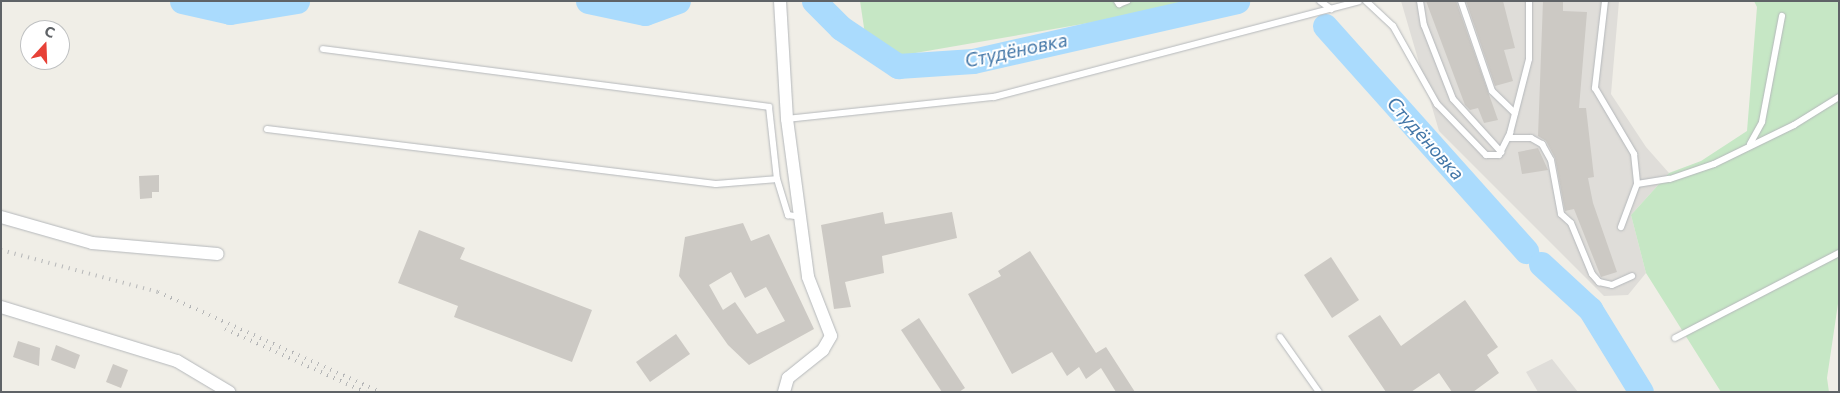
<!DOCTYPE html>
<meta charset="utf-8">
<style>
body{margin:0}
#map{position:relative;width:1840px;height:393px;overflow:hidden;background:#f0eee7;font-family:Commissioner,sans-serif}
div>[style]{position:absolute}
.industrial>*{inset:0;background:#dfddd9}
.green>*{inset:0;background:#c6e7c5}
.river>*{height:25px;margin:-12.5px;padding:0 12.5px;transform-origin:12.5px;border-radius:12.5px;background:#aadbfd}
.building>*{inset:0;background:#ccc9c4}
.roads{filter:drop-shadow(0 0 1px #b5b8bb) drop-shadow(0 0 1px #b5b8bb)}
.service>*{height:6px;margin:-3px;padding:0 3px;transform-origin:3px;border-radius:3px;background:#fff}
.minor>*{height:12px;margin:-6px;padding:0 6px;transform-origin:6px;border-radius:6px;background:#fff}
.rail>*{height:4px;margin-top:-2px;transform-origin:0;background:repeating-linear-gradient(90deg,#b5b6b7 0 1px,transparent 0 7px)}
span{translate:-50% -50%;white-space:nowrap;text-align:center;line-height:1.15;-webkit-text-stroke:4px #fff;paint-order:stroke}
.water-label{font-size:19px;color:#4276a7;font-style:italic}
.frame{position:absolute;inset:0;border:2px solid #5f6367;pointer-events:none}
.north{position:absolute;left:20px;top:20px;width:50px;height:50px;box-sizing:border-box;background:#fff;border:1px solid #bfc1c2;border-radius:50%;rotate:20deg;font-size:14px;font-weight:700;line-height:20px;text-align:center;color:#5f6367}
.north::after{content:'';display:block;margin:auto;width:18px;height:22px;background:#e74137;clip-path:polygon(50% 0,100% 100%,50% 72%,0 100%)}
</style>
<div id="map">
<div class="industrial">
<div style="clip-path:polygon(1401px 1px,1619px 1px,1611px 94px,1646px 147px,1669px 173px,1631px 215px,1646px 273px,1628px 295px,1604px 296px,1439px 131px)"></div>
<div style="clip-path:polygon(1552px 359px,1578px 392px,1538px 392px,1526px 372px)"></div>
</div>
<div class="green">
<div style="clip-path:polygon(860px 1px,1216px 1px,869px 61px)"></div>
<div style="clip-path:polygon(1754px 1px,1839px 1px,1839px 297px,1827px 378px,1829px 392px,1721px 392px,1646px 273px,1631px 215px,1669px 173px,1701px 161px,1747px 131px,1757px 7px)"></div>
</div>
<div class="river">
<div style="left:182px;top:1px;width:49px;rotate:12.9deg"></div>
<div style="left:230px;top:12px;width:68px;rotate:-9.3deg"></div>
<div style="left:588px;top:1px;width:58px;rotate:11.9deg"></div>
<div style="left:645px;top:13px;width:35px;rotate:-20deg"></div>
<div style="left:814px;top:1px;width:38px;rotate:45deg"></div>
<div style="left:841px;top:28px;width:69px;rotate:33.7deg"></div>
<div style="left:898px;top:66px;width:75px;rotate:-3.8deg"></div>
<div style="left:973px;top:61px;width:271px;rotate:-12.8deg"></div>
<div style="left:1325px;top:26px;width:302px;rotate:48.2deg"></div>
<div style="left:1541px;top:264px;width:67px;rotate:42.6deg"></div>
<div style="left:1590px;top:309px;width:97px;rotate:58.4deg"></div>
</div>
<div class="building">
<div style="clip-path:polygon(1426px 1px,1456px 1px,1498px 120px,1484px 123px,1478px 108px,1470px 110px,1465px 105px)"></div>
<div style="clip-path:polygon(1466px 1px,1503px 1px,1515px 48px,1504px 50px,1513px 81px,1495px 86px)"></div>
<div style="clip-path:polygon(1543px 1px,1563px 1px,1563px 11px,1587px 12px,1579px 108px,1586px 108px,1594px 177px,1588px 178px,1593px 203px,1617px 272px,1601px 277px,1574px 209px,1565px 211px,1555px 158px,1546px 141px,1538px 136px)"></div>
<div style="clip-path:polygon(1538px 148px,1548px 170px,1522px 174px,1518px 152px)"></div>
<div style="clip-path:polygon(159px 175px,159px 192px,152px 192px,152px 198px,140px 199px,139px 176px)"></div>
<div style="clip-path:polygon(883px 212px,885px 224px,952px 212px,957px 238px,882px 256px,884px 273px,845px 282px,851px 307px,834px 309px,821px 225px)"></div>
<div style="clip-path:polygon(evenodd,743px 223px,751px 241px,769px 234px,814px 329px,749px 365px,728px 345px,679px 276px,685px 237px,743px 223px,731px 272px,745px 298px,766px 287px,785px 321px,757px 334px,735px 302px,723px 310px,709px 285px,731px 272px)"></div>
<div style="clip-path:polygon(419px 230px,465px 248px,460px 259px,592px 310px,572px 362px,454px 317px,458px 306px,398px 283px)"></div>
<div style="clip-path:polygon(1030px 251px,1096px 353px,1106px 347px,1135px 392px,1116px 392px,1101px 368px,1086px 379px,1079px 367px,1067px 376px,1052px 352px,1012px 374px,968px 294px,1001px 276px,998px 271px)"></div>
<div style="clip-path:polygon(1331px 257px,1359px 300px,1332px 318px,1304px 275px)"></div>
<div style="clip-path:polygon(1465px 300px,1498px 347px,1487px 355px,1499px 373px,1473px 392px,1452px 392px,1439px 373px,1411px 392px,1386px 392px,1348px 336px,1380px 315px,1401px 346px)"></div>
<div style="clip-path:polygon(919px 318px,965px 388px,959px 392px,942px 392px,901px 330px)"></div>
<div style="clip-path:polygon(676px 334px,690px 354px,650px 382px,636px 362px)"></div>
<div style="clip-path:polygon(18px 341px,40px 348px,39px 366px,13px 357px)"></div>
<div style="clip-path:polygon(56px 345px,80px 355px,75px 369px,51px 360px)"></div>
<div style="clip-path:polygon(113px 364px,128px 370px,121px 388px,106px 382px)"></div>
</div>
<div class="roads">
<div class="service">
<div style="left:1117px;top:1px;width:4px;rotate:56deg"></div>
<div style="left:1119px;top:4px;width:9px;rotate:-21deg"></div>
<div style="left:1320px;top:1px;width:14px;rotate:36deg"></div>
<div style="left:1366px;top:1px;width:37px;rotate:43deg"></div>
<div style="left:1393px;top:26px;width:90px;rotate:60.6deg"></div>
<div style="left:1437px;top:104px;width:71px;rotate:46.1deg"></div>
<div style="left:1486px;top:155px;width:13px"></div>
<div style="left:1499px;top:155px;width:25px;rotate:-63deg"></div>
<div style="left:1510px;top:133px;width:76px;rotate:-75.6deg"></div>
<div style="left:1529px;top:59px;width:58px;rotate:-90deg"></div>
<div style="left:1420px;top:1px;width:24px;rotate:81deg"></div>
<div style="left:1424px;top:25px;width:79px;rotate:68.6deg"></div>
<div style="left:1453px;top:99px;width:72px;rotate:47.8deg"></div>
<div style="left:1461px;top:1px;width:95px;rotate:71deg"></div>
<div style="left:1492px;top:91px;width:32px;rotate:44deg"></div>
<div style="left:1605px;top:1px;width:88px;rotate:96.6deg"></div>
<div style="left:1595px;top:88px;width:77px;rotate:59.4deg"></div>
<div style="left:1634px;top:154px;width:30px;rotate:84deg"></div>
<div style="left:1637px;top:184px;width:46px;rotate:110.4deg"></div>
<div style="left:323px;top:49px;width:450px;rotate:7.4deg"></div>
<div style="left:769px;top:107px;width:72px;rotate:83.7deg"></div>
<div style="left:787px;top:119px;width:208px;rotate:-6.1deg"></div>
<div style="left:994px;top:97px;width:377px;rotate:-14.7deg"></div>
<div style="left:267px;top:129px;width:452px;rotate:7deg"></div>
<div style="left:716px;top:184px;width:61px;rotate:-4.7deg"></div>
<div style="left:777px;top:179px;width:38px;rotate:73deg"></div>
<div style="left:788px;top:215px;width:12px;rotate:9deg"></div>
<div style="left:1508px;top:138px;width:23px"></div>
<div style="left:1531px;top:138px;width:13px;rotate:29deg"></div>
<div style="left:1542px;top:144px;width:18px;rotate:61deg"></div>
<div style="left:1551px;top:160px;width:55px;rotate:79.5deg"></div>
<div style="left:1561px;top:214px;width:13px;rotate:42deg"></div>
<div style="left:1571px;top:223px;width:55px;rotate:67.6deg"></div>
<div style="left:1592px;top:274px;width:11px;rotate:49deg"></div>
<div style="left:1599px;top:282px;width:13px;rotate:13deg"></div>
<div style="left:1612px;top:285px;width:22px;rotate:-24deg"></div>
<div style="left:1750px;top:144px;width:25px;rotate:-61deg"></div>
<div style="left:1762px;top:122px;width:108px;rotate:-79.3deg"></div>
<div style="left:1637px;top:184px;width:33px;rotate:-9deg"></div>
<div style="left:1670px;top:179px;width:46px;rotate:-18.8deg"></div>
<div style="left:1714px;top:164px;width:89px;rotate:-26deg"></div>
<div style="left:1794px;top:125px;width:53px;rotate:-31.9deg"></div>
<div style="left:1280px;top:337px;width:67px;rotate:54.7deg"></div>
<div style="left:1675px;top:338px;width:185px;rotate:-27.4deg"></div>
</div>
<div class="minor">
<div style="left:780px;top:1px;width:118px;rotate:86.6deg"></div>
<div style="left:787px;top:119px;width:159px;rotate:82.4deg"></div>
<div style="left:808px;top:277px;width:63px;rotate:68.7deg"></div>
<div style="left:831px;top:336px;width:16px;rotate:120deg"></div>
<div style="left:823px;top:350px;width:45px;rotate:141.3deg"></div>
<div style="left:788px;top:378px;width:15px;rotate:106deg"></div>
<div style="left:1px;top:217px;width:95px;rotate:15.9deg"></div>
<div style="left:92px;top:243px;width:126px;rotate:5deg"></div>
<div style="left:1px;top:307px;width:184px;rotate:17.1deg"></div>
<div style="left:177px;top:361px;width:61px;rotate:30.8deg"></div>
</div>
</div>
<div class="rail">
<div style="left:1px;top:250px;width:163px;rotate:15deg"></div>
<div style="left:158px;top:292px;width:244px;rotate:24.2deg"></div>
<div style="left:225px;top:329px;width:154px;rotate:24.2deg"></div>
</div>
<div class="water-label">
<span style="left:1016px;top:50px;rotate:-12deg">Студёновка</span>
<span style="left:1426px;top:138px;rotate:48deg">Студёновка</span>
</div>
<div class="frame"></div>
<div class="north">С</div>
</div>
